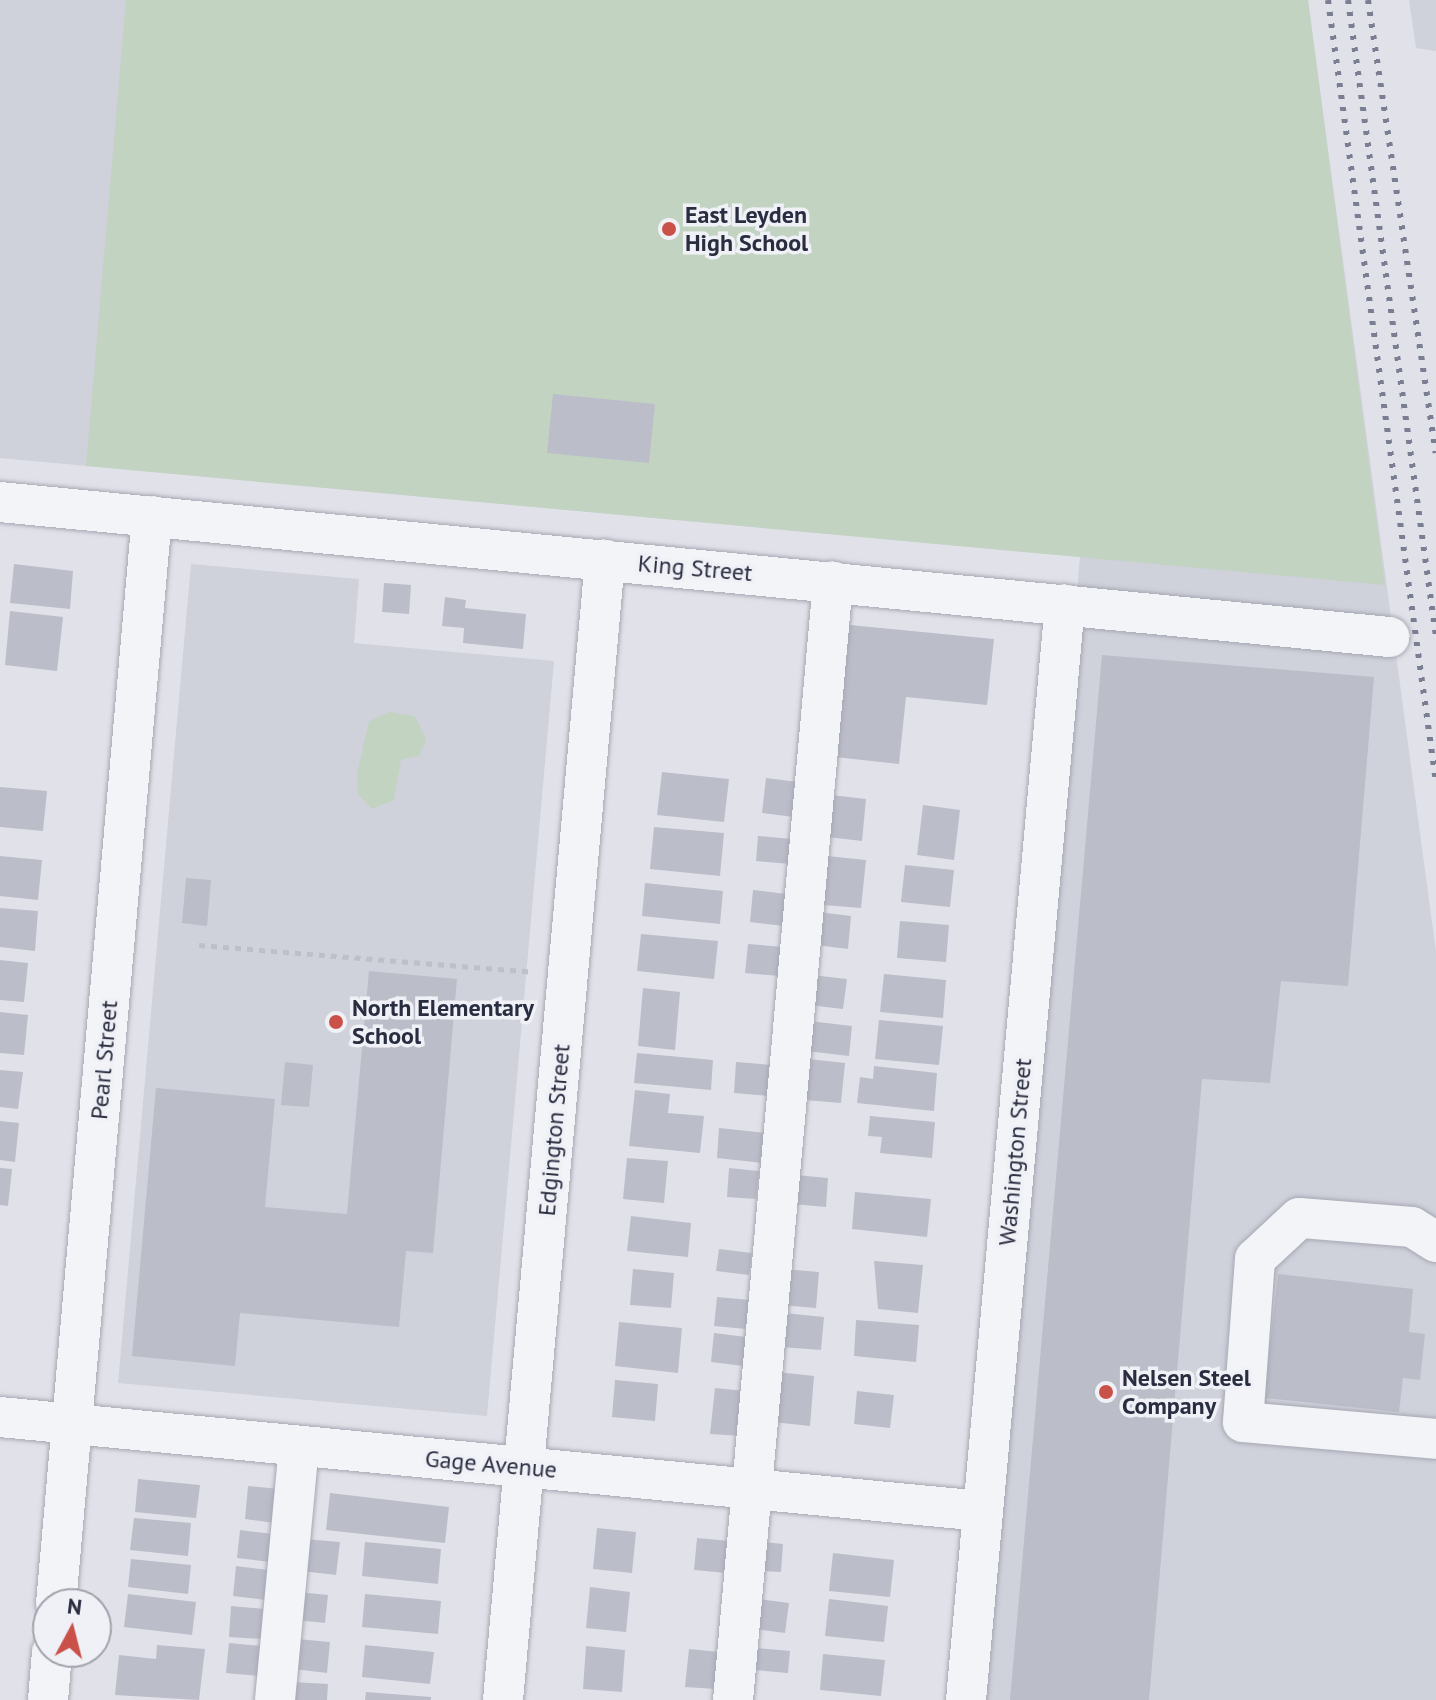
<!DOCTYPE html>
<style>
body{margin:0}
#map{position:relative;width:1436px;height:1700px;overflow:hidden;background:#e1e2e9;font-family:"PT Sans",sans-serif}
div>[style]{position:absolute}
.built>*{inset:0;background:#cfd1db}
.green>*{inset:0;background:#c3d3c2}
.building>*{inset:0;background:#bbbdc9}
.path>*{height:5px;margin-top:-2.5px;transform-origin:0;background:repeating-linear-gradient(90deg,#bec0c7 0 6px,transparent 0 12px)}
.roads{filter:drop-shadow(0 0 2px #a6a8b3) drop-shadow(0 0 2px #a6a8b3)}
.minor>*{height:40px;margin:-20px;padding:0 20px;transform-origin:20px;border-radius:20px;background:#f3f4f7}
.rail>*{height:6px;margin-top:-3px;transform-origin:0;background:repeating-linear-gradient(90deg,#7a7e92 0 4px,transparent 0 12px)}
.dots>*{width:22px;height:22px;translate:-50% -50%;box-sizing:border-box;border:4px solid #f0f1f6;border-radius:50%}
span{translate:-50% -50%;white-space:nowrap;text-align:center;line-height:1.15;-webkit-text-stroke:7px #f0f1f6;paint-order:stroke}
.poi-label{font-size:24px;color:#292d40;font-weight:700}
.left{translate:0 -50%;text-align:left}
.street-label{font-size:24px;color:#292d40}
.north{position:absolute;left:32px;top:1588px;width:80px;height:80px;box-sizing:border-box;background:#f0f1f6;border:2px solid #a0a3ad;border-radius:50%;rotate:7deg;font-size:22px;font-weight:700;line-height:32px;text-align:center;color:#292d40}
.north::after{content:'';display:block;margin:auto;width:28px;height:36px;background:#ca5149;clip-path:polygon(50% 0,100% 100%,50% 72%,0 100%)}
</style>
<div id="map">
<div class="built">
<div style="clip-path:polygon(0 0,1308px 0,1436px 952px,1436px 1700px,980px 1700px,1080px 557px,0 458px)"></div>
<div style="clip-path:polygon(1409px 0,1436px 0,1436px 51px,1416px 48px)"></div>
<div style="clip-path:polygon(191px 564px,359px 579px,354px 643px,554px 661px,487px 1416px,118px 1383px)"></div>
</div>
<div class="green">
<div style="clip-path:polygon(126px 0,1308px 0,1385px 585px,86px 466px)"></div>
<div style="clip-path:polygon(390px 712px,415px 716px,426px 739px,420px 755px,401px 760px,394px 800px,372px 809px,358px 794px,357px 774px,369px 721px)"></div>
</div>
<div class="building">
<div style="clip-path:polygon(553px 394px,655px 404px,649px 463px,547px 453px)"></div>
<div style="clip-path:polygon(14px 564px,73px 571px,70px 609px,10px 603px)"></div>
<div style="clip-path:polygon(384px 583px,411px 585px,409px 614px,382px 612px)"></div>
<div style="clip-path:polygon(445px 597px,466px 600px,465px 608px,526px 614px,523px 649px,463px 643px,464px 628px,442px 626px)"></div>
<div style="clip-path:polygon(10px 611px,63px 617px,57px 671px,5px 665px)"></div>
<div style="clip-path:polygon(840px 624px,994px 639px,987px 705px,906px 697px,899px 764px,826px 756px)"></div>
<div style="clip-path:polygon(1102px 655px,1374px 677px,1348px 986px,1281px 981px,1270px 1083px,1202px 1079px,1149px 1700px,1010px 1700px)"></div>
<div style="clip-path:polygon(662px 772px,729px 779px,724px 822px,657px 815px)"></div>
<div style="clip-path:polygon(766px 778px,798px 782px,794px 817px,762px 813px)"></div>
<div style="clip-path:polygon(0 787px,47px 791px,43px 831px,0 827px)"></div>
<div style="clip-path:polygon(831px 795px,866px 799px,862px 841px,827px 837px)"></div>
<div style="clip-path:polygon(923px 805px,960px 810px,954px 860px,917px 855px)"></div>
<div style="clip-path:polygon(654px 827px,724px 833px,720px 876px,650px 869px)"></div>
<div style="clip-path:polygon(758px 836px,792px 839px,790px 864px,756px 861px)"></div>
<div style="clip-path:polygon(0 856px,42px 860px,38px 900px,0 896px)"></div>
<div style="clip-path:polygon(827px 856px,866px 860px,861px 908px,823px 905px)"></div>
<div style="clip-path:polygon(905px 865px,954px 870px,950px 907px,901px 902px)"></div>
<div style="clip-path:polygon(186px 878px,211px 880px,207px 926px,182px 923px)"></div>
<div style="clip-path:polygon(645px 883px,723px 891px,720px 924px,642px 916px)"></div>
<div style="clip-path:polygon(753px 890px,787px 894px,784px 926px,750px 922px)"></div>
<div style="clip-path:polygon(0 908px,38px 911px,35px 951px,0 947px)"></div>
<div style="clip-path:polygon(819px 912px,851px 916px,848px 949px,816px 945px)"></div>
<div style="clip-path:polygon(900px 921px,949px 925px,946px 962px,897px 958px)"></div>
<div style="clip-path:polygon(641px 934px,718px 941px,714px 979px,637px 971px)"></div>
<div style="clip-path:polygon(748px 944px,783px 947px,780px 976px,745px 973px)"></div>
<div style="clip-path:polygon(0 960px,28px 963px,24px 1002px,0 1000px)"></div>
<div style="clip-path:polygon(369px 971px,457px 979px,433px 1253px,406px 1251px,399px 1327px,240px 1313px,235px 1366px,132px 1356px,156px 1088px,275px 1099px,265px 1207px,347px 1214px)"></div>
<div style="clip-path:polygon(884px 974px,946px 980px,943px 1018px,880px 1012px)"></div>
<div style="clip-path:polygon(812px 975px,847px 979px,843px 1009px,809px 1005px)"></div>
<div style="clip-path:polygon(643px 988px,680px 992px,675px 1050px,638px 1046px)"></div>
<div style="clip-path:polygon(0 1012px,28px 1015px,24px 1055px,0 1053px)"></div>
<div style="clip-path:polygon(879px 1020px,943px 1026px,939px 1065px,875px 1059px)"></div>
<div style="clip-path:polygon(809px 1021px,852px 1026px,849px 1056px,806px 1051px)"></div>
<div style="clip-path:polygon(637px 1053px,713px 1060px,711px 1090px,634px 1083px)"></div>
<div style="clip-path:polygon(809px 1059px,845px 1063px,841px 1103px,805px 1100px)"></div>
<div style="clip-path:polygon(285px 1062px,313px 1065px,309px 1107px,281px 1105px)"></div>
<div style="clip-path:polygon(736px 1062px,772px 1065px,769px 1096px,734px 1093px)"></div>
<div style="clip-path:polygon(874px 1066px,937px 1073px,934px 1111px,857px 1103px,860px 1077px,873px 1079px)"></div>
<div style="clip-path:polygon(0 1070px,23px 1072px,18px 1109px,0 1107px)"></div>
<div style="clip-path:polygon(635px 1090px,670px 1094px,668px 1113px,704px 1116px,700px 1153px,629px 1146px)"></div>
<div style="clip-path:polygon(870px 1116px,935px 1122px,932px 1158px,880px 1153px,882px 1137px,868px 1136px)"></div>
<div style="clip-path:polygon(0 1121px,19px 1123px,15px 1162px,0 1160px)"></div>
<div style="clip-path:polygon(719px 1128px,766px 1133px,763px 1163px,717px 1158px)"></div>
<div style="clip-path:polygon(627px 1158px,668px 1161px,664px 1203px,623px 1199px)"></div>
<div style="clip-path:polygon(0 1168px,12px 1169px,8px 1206px,0 1205px)"></div>
<div style="clip-path:polygon(729px 1168px,759px 1171px,756px 1199px,727px 1197px)"></div>
<div style="clip-path:polygon(795px 1175px,828px 1178px,826px 1207px,792px 1204px)"></div>
<div style="clip-path:polygon(855px 1192px,931px 1199px,927px 1237px,852px 1229px)"></div>
<div style="clip-path:polygon(631px 1216px,691px 1223px,688px 1257px,627px 1251px)"></div>
<div style="clip-path:polygon(719px 1249px,752px 1253px,749px 1275px,716px 1271px)"></div>
<div style="clip-path:polygon(874px 1261px,923px 1265px,918px 1313px,878px 1309px)"></div>
<div style="clip-path:polygon(633px 1269px,674px 1273px,671px 1308px,630px 1305px)"></div>
<div style="clip-path:polygon(783px 1269px,819px 1272px,816px 1308px,780px 1305px)"></div>
<div style="clip-path:polygon(1278px 1274px,1413px 1289px,1409px 1332px,1425px 1334px,1420px 1380px,1403px 1378px,1399px 1412px,1264px 1398px)"></div>
<div style="clip-path:polygon(717px 1297px,750px 1300px,746px 1329px,714px 1326px)"></div>
<div style="clip-path:polygon(784px 1313px,824px 1317px,821px 1350px,781px 1347px)"></div>
<div style="clip-path:polygon(856px 1320px,919px 1325px,916px 1362px,854px 1356px)"></div>
<div style="clip-path:polygon(619px 1322px,682px 1328px,678px 1373px,615px 1366px)"></div>
<div style="clip-path:polygon(714px 1333px,746px 1337px,743px 1366px,711px 1362px)"></div>
<div style="clip-path:polygon(777px 1372px,814px 1376px,810px 1426px,773px 1422px)"></div>
<div style="clip-path:polygon(615px 1380px,658px 1384px,655px 1421px,612px 1417px)"></div>
<div style="clip-path:polygon(715px 1388px,746px 1391px,742px 1436px,710px 1434px)"></div>
<div style="clip-path:polygon(857px 1391px,894px 1395px,890px 1428px,854px 1424px)"></div>
<div style="clip-path:polygon(138px 1479px,200px 1485px,196px 1518px,135px 1512px)"></div>
<div style="clip-path:polygon(248px 1486px,279px 1489px,275px 1523px,245px 1519px)"></div>
<div style="clip-path:polygon(330px 1493px,449px 1507px,445px 1543px,326px 1530px)"></div>
<div style="clip-path:polygon(134px 1518px,191px 1523px,188px 1556px,130px 1550px)"></div>
<div style="clip-path:polygon(597px 1528px,636px 1532px,632px 1573px,593px 1569px)"></div>
<div style="clip-path:polygon(240px 1530px,273px 1534px,270px 1562px,237px 1558px)"></div>
<div style="clip-path:polygon(697px 1538px,730px 1541px,727px 1573px,694px 1570px)"></div>
<div style="clip-path:polygon(304px 1539px,340px 1542px,336px 1575px,301px 1571px)"></div>
<div style="clip-path:polygon(365px 1542px,441px 1549px,438px 1584px,362px 1576px)"></div>
<div style="clip-path:polygon(763px 1542px,783px 1544px,781px 1572px,760px 1571px)"></div>
<div style="clip-path:polygon(833px 1553px,894px 1560px,890px 1597px,829px 1591px)"></div>
<div style="clip-path:polygon(131px 1559px,191px 1565px,188px 1594px,128px 1587px)"></div>
<div style="clip-path:polygon(236px 1566px,269px 1570px,266px 1600px,233px 1596px)"></div>
<div style="clip-path:polygon(590px 1587px,630px 1592px,626px 1632px,586px 1628px)"></div>
<div style="clip-path:polygon(298px 1592px,328px 1595px,325px 1623px,296px 1620px)"></div>
<div style="clip-path:polygon(128px 1594px,196px 1602px,192px 1635px,124px 1627px)"></div>
<div style="clip-path:polygon(365px 1594px,441px 1601px,438px 1634px,362px 1627px)"></div>
<div style="clip-path:polygon(758px 1599px,789px 1603px,785px 1633px,754px 1629px)"></div>
<div style="clip-path:polygon(829px 1599px,888px 1606px,884px 1642px,825px 1636px)"></div>
<div style="clip-path:polygon(231px 1606px,264px 1609px,262px 1639px,229px 1637px)"></div>
<div style="clip-path:polygon(297px 1639px,330px 1642px,327px 1673px,294px 1669px)"></div>
<div style="clip-path:polygon(229px 1643px,261px 1646px,258px 1676px,226px 1673px)"></div>
<div style="clip-path:polygon(157px 1645px,205px 1649px,199px 1700px,115px 1695px,119px 1655px,156px 1659px)"></div>
<div style="clip-path:polygon(365px 1645px,434px 1652px,430px 1684px,362px 1677px)"></div>
<div style="clip-path:polygon(586px 1646px,625px 1650px,622px 1692px,583px 1689px)"></div>
<div style="clip-path:polygon(757px 1648px,790px 1651px,788px 1673px,755px 1670px)"></div>
<div style="clip-path:polygon(689px 1649px,719px 1652px,716px 1689px,685px 1687px)"></div>
<div style="clip-path:polygon(823px 1654px,885px 1660px,881px 1696px,820px 1690px)"></div>
<div style="clip-path:polygon(293px 1682px,328px 1684px,327px 1700px,291px 1700px)"></div>
<div style="clip-path:polygon(366px 1692px,431px 1697px,431px 1700px,365px 1700px)"></div>
</div>
<div class="path">
<div style="left:199px;top:945px;width:335px;rotate:4.6deg"></div>
</div>
<div class="roads">
<div class="minor">
<div style="left:0;top:502px;width:1396px;rotate:5.55deg"></div>
<div style="left:1436px;top:1242px;width:28px;rotate:-148deg"></div>
<div style="left:1412px;top:1227px;width:113px;rotate:-175.4deg"></div>
<div style="left:1299px;top:1218px;width:60px;rotate:137deg"></div>
<div style="left:1255px;top:1259px;width:163px;rotate:94.2deg"></div>
<div style="left:1243px;top:1422px;width:194px;rotate:5deg"></div>
<div style="left:0;top:1417px;width:986px;rotate:5.47deg"></div>
<div style="left:56px;top:1604px;width:1092px;rotate:-84.96deg"></div>
<div style="left:48px;top:1700px;width:48px;rotate:-85.2deg"></div>
<div style="left:275px;top:1700px;width:255px;rotate:-84.6deg"></div>
<div style="left:503px;top:1700px;width:1145px;rotate:-84.89deg"></div>
<div style="left:733px;top:1700px;width:1123px;rotate:-84.89deg"></div>
<div style="left:966px;top:1700px;width:1100px;rotate:-84.84deg"></div>
</div>
</div>
<div class="rail">
<div style="left:1328px;top:0;width:789px;rotate:82.14deg"></div>
<div style="left:1348px;top:0;width:643px;rotate:82.13deg"></div>
<div style="left:1368px;top:0;width:458px;rotate:81.5deg"></div>
</div>
<div class="dots">
<div style="left:669px;top:229px;background:#ca5149"></div>
<div style="left:336px;top:1022px;background:#ca5149"></div>
<div style="left:1106px;top:1392px;background:#ca5149"></div>
</div>
<div class="poi-label">
<span class="left" style="left:685px;top:229px">East Leyden<br>High School</span>
<span class="left" style="left:352px;top:1022px">North Elementary<br>School</span>
<span class="left" style="left:1122px;top:1392px">Nelsen Steel<br>Company</span>
</div>
<div class="street-label">
<span style="left:695px;top:568px;rotate:5deg">King Street</span>
<span style="left:104px;top:1060px;rotate:-85deg">Pearl Street</span>
<span style="left:554px;top:1130px;rotate:-85deg">Edgington Street</span>
<span style="left:1015px;top:1152px;rotate:-85deg">Washington Street</span>
<span style="left:491px;top:1464px;rotate:5deg">Gage Avenue</span>
</div>
<div class="north">N</div>
</div>
